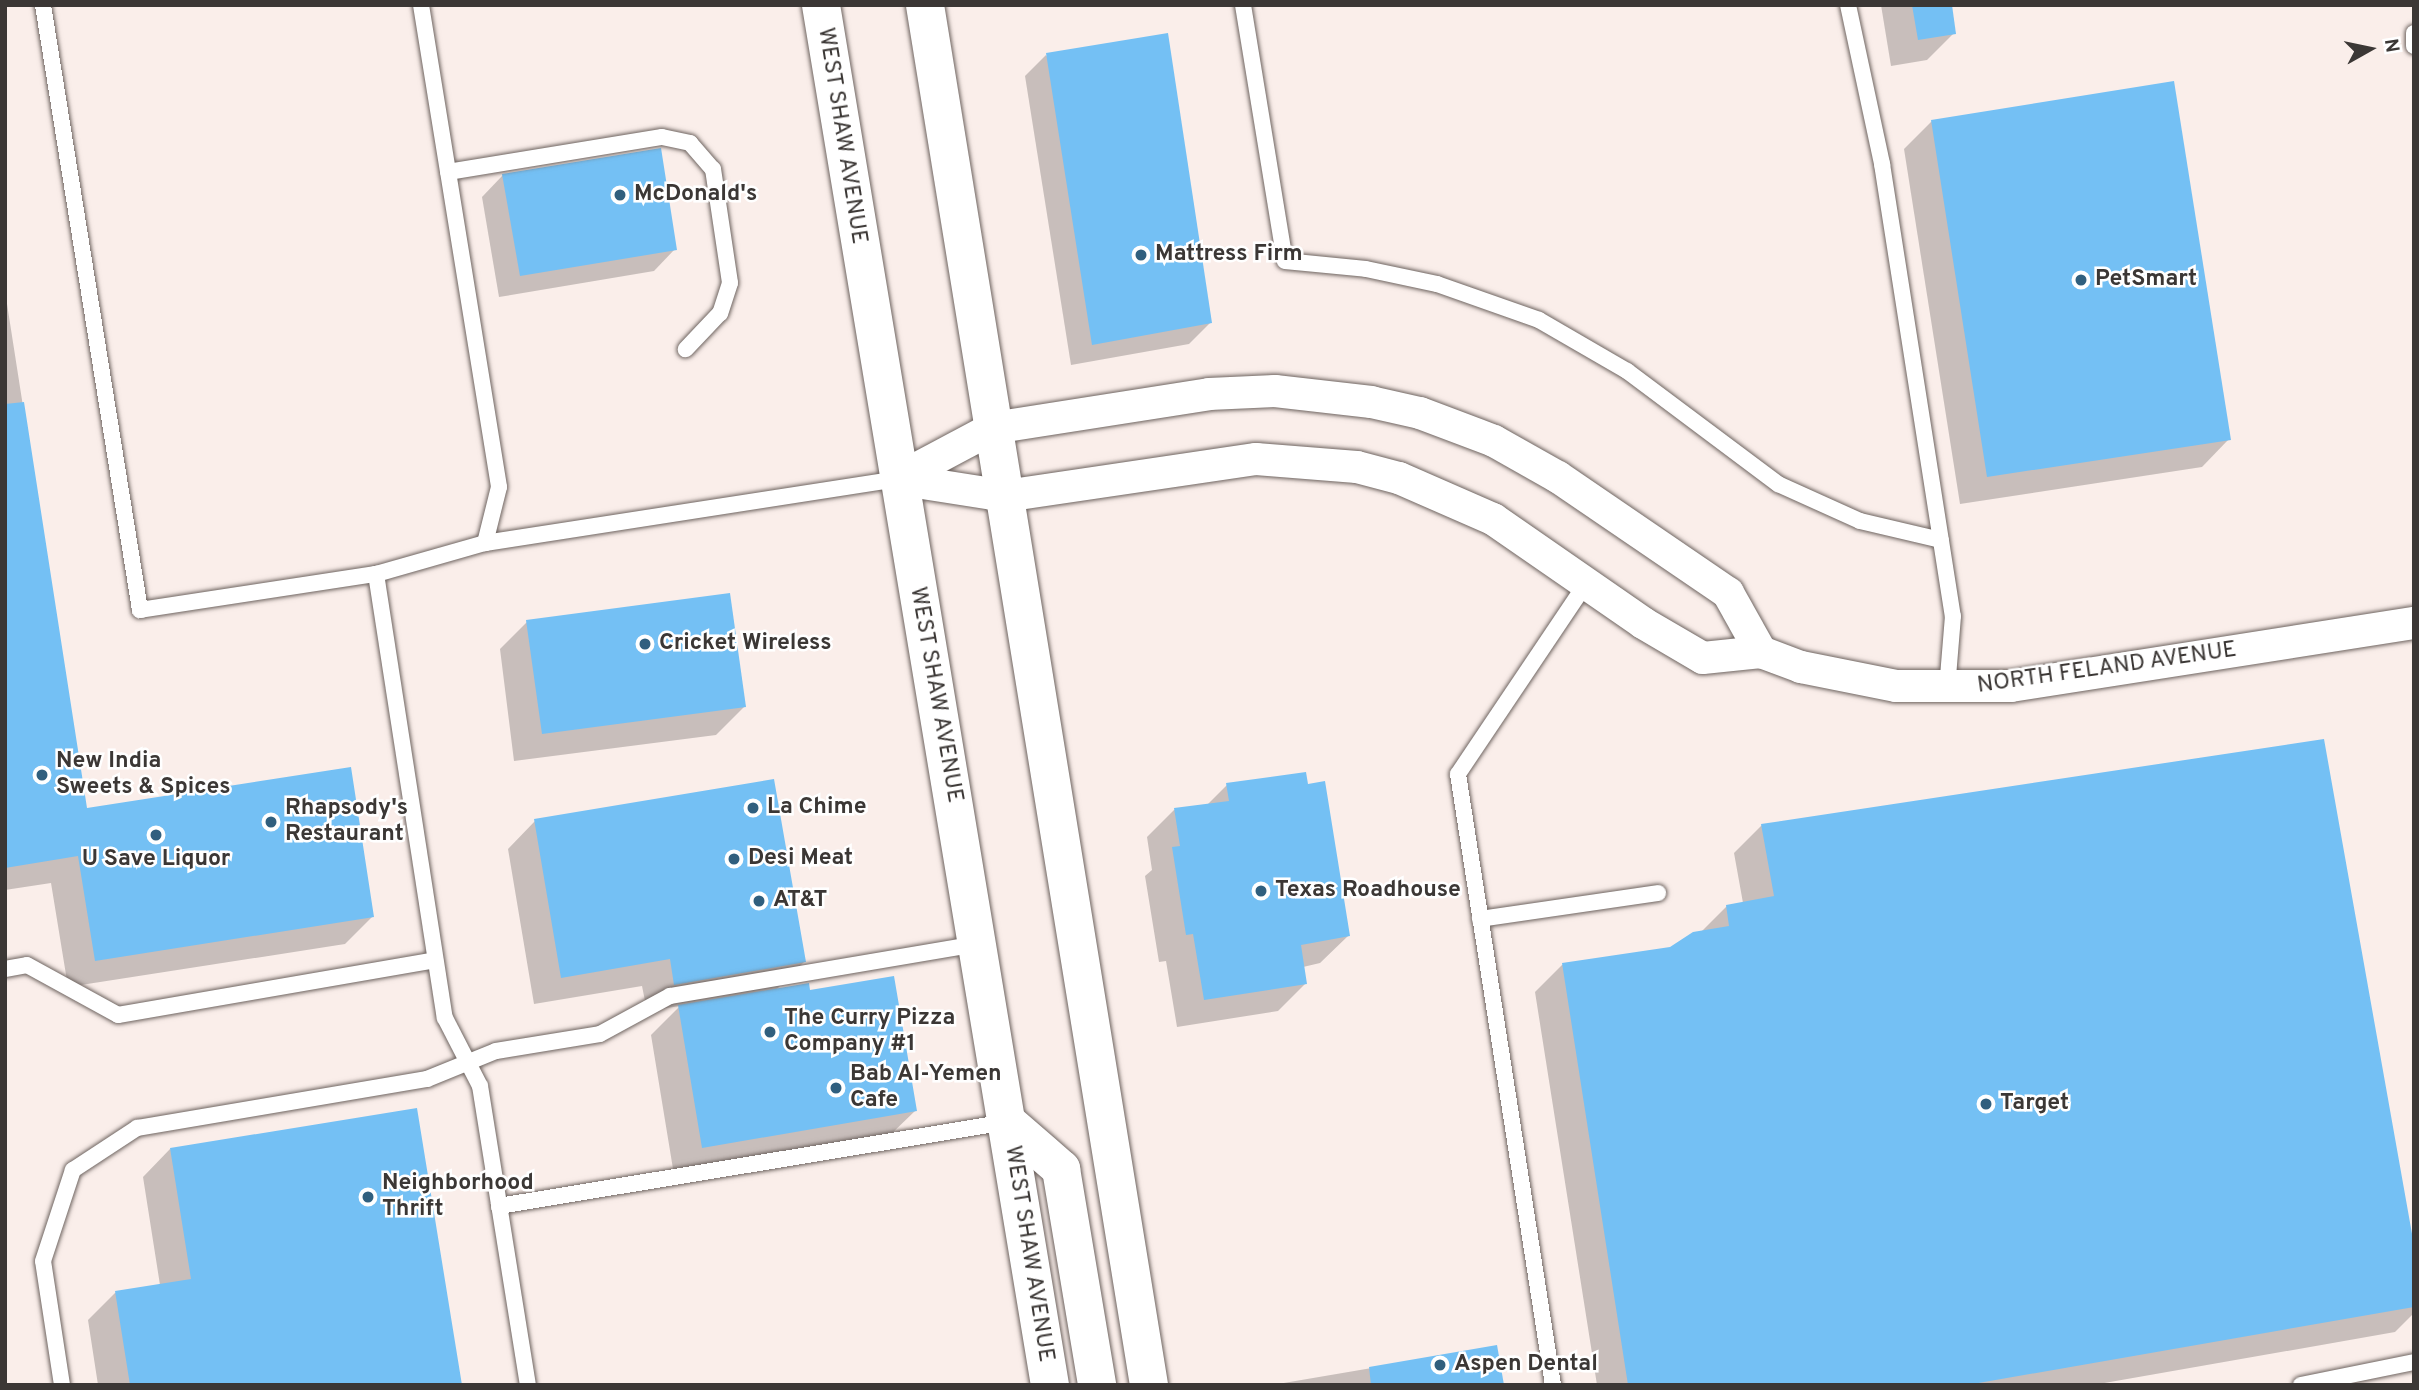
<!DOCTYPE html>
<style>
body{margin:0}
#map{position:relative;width:2419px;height:1390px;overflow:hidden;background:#faeeea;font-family:Overpass,sans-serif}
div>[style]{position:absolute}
.shadow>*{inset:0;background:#0003}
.building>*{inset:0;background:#74c0f4}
.roads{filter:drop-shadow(0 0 2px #6e6460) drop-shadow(0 0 2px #6e6460)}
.lane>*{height:16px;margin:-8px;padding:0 8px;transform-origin:8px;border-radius:8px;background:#fff}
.street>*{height:32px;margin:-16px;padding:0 16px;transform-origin:16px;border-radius:16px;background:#fff}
.primary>*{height:38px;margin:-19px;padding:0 19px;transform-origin:19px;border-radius:19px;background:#fff}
.dots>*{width:19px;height:19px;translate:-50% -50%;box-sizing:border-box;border:4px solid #fff;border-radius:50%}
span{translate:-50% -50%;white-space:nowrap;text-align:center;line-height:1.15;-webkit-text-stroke:5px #fff;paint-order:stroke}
.street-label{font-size:23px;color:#3b3735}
.poi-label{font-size:23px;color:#3b3735;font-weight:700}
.left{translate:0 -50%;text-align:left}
.frame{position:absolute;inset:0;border:7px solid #3b3735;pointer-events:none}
.north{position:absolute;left:2335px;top:14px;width:70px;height:70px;-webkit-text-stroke:5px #fff;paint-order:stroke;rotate:81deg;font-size:19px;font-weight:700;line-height:28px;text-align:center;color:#3b3735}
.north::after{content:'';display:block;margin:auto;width:24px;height:32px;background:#3b3735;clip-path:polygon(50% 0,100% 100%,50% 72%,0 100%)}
</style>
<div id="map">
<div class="shadow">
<div style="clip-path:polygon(1881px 5px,1950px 5px,1954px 33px,1927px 60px,1891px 66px)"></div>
<div style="clip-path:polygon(1046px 55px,1210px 323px,1189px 344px,1071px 365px,1025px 76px)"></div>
<div style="clip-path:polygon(1932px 121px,2229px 439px,2202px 467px,1960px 504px,1904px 149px)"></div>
<div style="clip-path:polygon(503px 175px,675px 249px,654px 271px,499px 297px,482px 197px)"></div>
<div style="clip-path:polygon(5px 291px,86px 810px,373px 916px,345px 944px,68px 987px,51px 883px,5px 890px)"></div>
<div style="clip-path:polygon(527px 622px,744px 707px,716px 735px,514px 761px,500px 649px)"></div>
<div style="clip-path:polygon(1227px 785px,1348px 936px,1320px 963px,1303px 967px,1306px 983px,1278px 1011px,1177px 1027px,1166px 961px,1159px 962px,1145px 876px,1152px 870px,1147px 837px,1174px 810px,1206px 806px)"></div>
<div style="clip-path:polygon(535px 821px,804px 962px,775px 991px,809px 992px,915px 1111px,887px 1138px,674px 1175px,651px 1035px,680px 1006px,647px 1011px,642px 986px,534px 1004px,508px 849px)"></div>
<div style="clip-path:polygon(1762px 825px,2414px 1255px,2414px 1313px,2395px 1332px,2093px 1385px,1597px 1385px,1535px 992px,1562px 965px,1671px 949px,1700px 933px,1727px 906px,1743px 903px,1734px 853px)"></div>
<div style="clip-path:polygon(170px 1149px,460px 1385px,98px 1385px,88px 1320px,115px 1293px,160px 1285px,143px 1177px)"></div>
<div style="clip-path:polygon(1495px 1347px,1502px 1385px,1272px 1385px)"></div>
</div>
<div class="building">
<div style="clip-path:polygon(1912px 5px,1952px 5px,1956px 34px,1918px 40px)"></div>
<div style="clip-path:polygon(1168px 33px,1212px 323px,1092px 345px,1046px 53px)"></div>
<div style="clip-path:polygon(2174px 81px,2231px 440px,1987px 477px,1931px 120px)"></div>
<div style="clip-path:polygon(661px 148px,677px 250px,520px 276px,502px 174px)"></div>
<div style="clip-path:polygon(24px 402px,87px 808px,351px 767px,374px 917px,95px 961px,78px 856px,5px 868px,5px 404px)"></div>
<div style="clip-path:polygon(730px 593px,746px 707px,542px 734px,526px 620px)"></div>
<div style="clip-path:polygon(2324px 739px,2414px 1245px,2414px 1307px,1967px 1385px,1628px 1385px,1562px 963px,1670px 947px,1693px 932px,1729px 926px,1726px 905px,1774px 896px,1761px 824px)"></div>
<div style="clip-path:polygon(1306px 772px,1308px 784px,1325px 781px,1350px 936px,1301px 945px,1307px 984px,1204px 1000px,1193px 934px,1186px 935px,1172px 847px,1180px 846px,1174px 808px,1229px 801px,1226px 783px)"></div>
<div style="clip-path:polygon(774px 779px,806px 962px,674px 985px,670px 959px,561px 978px,534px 819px)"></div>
<div style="clip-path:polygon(894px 976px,917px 1111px,702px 1148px,678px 1005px,809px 983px,810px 990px)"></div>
<div style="clip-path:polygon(417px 1108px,462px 1385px,130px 1385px,115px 1291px,191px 1279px,170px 1148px)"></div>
<div style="clip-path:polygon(1497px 1345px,1504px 1385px,1371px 1385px,1369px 1367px)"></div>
</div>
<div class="roads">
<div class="lane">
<div style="left:43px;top:5px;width:613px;rotate:80.89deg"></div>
<div style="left:140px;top:610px;width:239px;rotate:-8.7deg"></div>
<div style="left:376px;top:574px;width:113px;rotate:-15.9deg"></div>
<div style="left:485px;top:543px;width:417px;rotate:-8.8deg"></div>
<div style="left:421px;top:5px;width:488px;rotate:80.8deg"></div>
<div style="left:499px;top:487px;width:58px;rotate:104deg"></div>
<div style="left:1243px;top:5px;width:259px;rotate:80.7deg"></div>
<div style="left:1285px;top:261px;width:81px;rotate:5.6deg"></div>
<div style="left:1366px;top:269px;width:73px;rotate:11.9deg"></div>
<div style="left:1437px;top:284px;width:108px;rotate:19.4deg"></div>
<div style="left:1539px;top:320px;width:102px;rotate:30.1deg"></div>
<div style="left:1627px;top:371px;width:189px;rotate:36.8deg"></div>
<div style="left:1778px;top:484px;width:90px;rotate:24.3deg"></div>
<div style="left:1860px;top:521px;width:83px;rotate:13.2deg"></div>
<div style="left:1848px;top:5px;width:163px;rotate:77.9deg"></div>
<div style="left:1882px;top:164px;width:458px;rotate:81.1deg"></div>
<div style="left:1953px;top:616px;width:73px;rotate:94.7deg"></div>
<div style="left:2414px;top:33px;width:13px;rotate:90deg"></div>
<div style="left:448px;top:172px;width:217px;rotate:-9.3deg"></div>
<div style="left:662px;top:137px;width:29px;rotate:12deg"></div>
<div style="left:690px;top:143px;width:35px;rotate:49deg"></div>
<div style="left:713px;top:169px;width:115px;rotate:81.5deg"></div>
<div style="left:730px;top:283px;width:32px;rotate:108deg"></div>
<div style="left:720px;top:313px;width:50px;rotate:133.4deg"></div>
<div style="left:376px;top:574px;width:449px;rotate:81.2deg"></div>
<div style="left:445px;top:1018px;width:76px;rotate:62.8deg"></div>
<div style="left:480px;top:1086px;width:303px;rotate:80.9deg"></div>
<div style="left:1480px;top:919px;width:180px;rotate:-8.3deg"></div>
<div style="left:5px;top:969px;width:22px;rotate:-10deg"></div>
<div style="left:27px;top:965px;width:104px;rotate:28.8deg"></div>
<div style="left:118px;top:1015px;width:322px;rotate:-9.8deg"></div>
<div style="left:499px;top:1206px;width:515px;rotate:-9.39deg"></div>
<div style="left:62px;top:1385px;width:125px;rotate:-98.7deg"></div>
<div style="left:43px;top:1261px;width:96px;rotate:-71.8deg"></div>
<div style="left:73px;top:1170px;width:77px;rotate:-33.3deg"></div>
<div style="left:137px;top:1128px;width:294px;rotate:-9.6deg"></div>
<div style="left:427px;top:1079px;width:74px;rotate:-22.1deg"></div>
<div style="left:496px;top:1051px;width:105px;rotate:-9.3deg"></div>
<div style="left:600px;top:1034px;width:80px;rotate:-28.5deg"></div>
<div style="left:670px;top:996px;width:310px;rotate:-9.6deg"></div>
<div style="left:1553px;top:1385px;width:618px;rotate:-98.84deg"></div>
<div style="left:1458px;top:774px;width:231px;rotate:-56.1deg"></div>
<div style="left:2301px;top:1385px;width:115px;rotate:-11.5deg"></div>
</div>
<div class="street">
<div style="left:897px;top:479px;width:109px;rotate:8.9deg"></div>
<div style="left:1005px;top:496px;width:254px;rotate:-8.4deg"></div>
<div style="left:1256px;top:459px;width:101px;rotate:4.5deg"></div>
<div style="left:1357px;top:467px;width:43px;rotate:14.7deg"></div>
<div style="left:1399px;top:478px;width:103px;rotate:23.6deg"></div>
<div style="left:1493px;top:519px;width:183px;rotate:34.7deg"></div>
<div style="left:1643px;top:623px;width:69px;rotate:30.3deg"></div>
<div style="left:1703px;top:658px;width:58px;rotate:-5.9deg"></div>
<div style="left:1761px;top:652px;width:43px;rotate:20.6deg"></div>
<div style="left:1801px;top:667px;width:97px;rotate:11.3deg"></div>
<div style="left:1896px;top:686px;width:115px"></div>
<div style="left:2011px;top:686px;width:408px;rotate:-8.9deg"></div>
<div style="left:897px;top:479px;width:109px;rotate:-28deg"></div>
<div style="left:993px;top:428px;width:219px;rotate:-8.9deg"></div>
<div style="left:1209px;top:394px;width:66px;rotate:-2.6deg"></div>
<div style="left:1275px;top:391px;width:97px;rotate:6.5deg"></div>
<div style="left:1371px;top:402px;width:50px;rotate:12.7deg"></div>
<div style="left:1420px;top:413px;width:79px;rotate:20.7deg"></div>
<div style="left:1494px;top:441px;width:73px;rotate:29.4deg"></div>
<div style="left:1558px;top:477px;width:206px;rotate:34.3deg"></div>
<div style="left:1728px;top:593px;width:68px;rotate:60.8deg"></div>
</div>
<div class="primary">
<div style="left:821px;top:5px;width:1399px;rotate:80.58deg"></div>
<div style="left:925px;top:5px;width:1398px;rotate:80.78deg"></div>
<div style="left:1007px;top:1122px;width:72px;rotate:41deg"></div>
<div style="left:1061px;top:1169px;width:219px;rotate:80.5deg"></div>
</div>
</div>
<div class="dots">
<div style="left:620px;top:195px;background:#305f7e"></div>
<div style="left:1141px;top:255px;background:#305f7e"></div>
<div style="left:2081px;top:280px;background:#305f7e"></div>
<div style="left:645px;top:644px;background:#305f7e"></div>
<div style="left:42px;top:775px;background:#305f7e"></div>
<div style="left:753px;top:808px;background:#305f7e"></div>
<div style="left:271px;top:822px;background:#305f7e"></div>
<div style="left:156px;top:835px;background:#305f7e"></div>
<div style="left:734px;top:859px;background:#305f7e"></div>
<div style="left:1261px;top:891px;background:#305f7e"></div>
<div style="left:759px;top:901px;background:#305f7e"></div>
<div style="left:770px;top:1032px;background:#305f7e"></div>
<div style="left:836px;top:1088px;background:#305f7e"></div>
<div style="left:1986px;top:1104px;background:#305f7e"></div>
<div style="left:368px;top:1197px;background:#305f7e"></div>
<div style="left:1440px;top:1365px;background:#305f7e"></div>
</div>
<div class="street-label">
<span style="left:841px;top:136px;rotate:81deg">WEST SHAW AVENUE</span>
<span style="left:2107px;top:669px;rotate:-8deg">NORTH FELAND AVENUE</span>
<span style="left:935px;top:695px;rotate:80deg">WEST SHAW AVENUE</span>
<span style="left:1028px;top:1254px;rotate:81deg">WEST SHAW AVENUE</span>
</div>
<div class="poi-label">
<span class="left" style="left:634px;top:195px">McDonald's</span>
<span class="left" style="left:1155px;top:255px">Mattress Firm</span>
<span class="left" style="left:2095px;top:280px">PetSmart</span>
<span class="left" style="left:659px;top:644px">Cricket Wireless</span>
<span class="left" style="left:56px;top:775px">New India<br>Sweets &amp; Spices</span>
<span class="left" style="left:767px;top:808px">La Chime</span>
<span class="left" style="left:285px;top:822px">Rhapsody's<br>Restaurant</span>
<span class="left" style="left:748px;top:859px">Desi Meat</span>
<span style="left:156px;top:860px">U Save Liquor</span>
<span class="left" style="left:1275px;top:891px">Texas Roadhouse</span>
<span class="left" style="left:773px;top:901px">AT&amp;T</span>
<span class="left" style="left:784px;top:1032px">The Curry Pizza<br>Company #1</span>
<span class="left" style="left:850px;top:1088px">Bab Al-Yemen<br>Cafe</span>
<span class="left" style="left:2000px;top:1104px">Target</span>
<span class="left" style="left:382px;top:1197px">Neighborhood<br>Thrift</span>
<span class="left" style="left:1454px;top:1365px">Aspen Dental</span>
</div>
<div class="frame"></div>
<div class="north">N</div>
</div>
